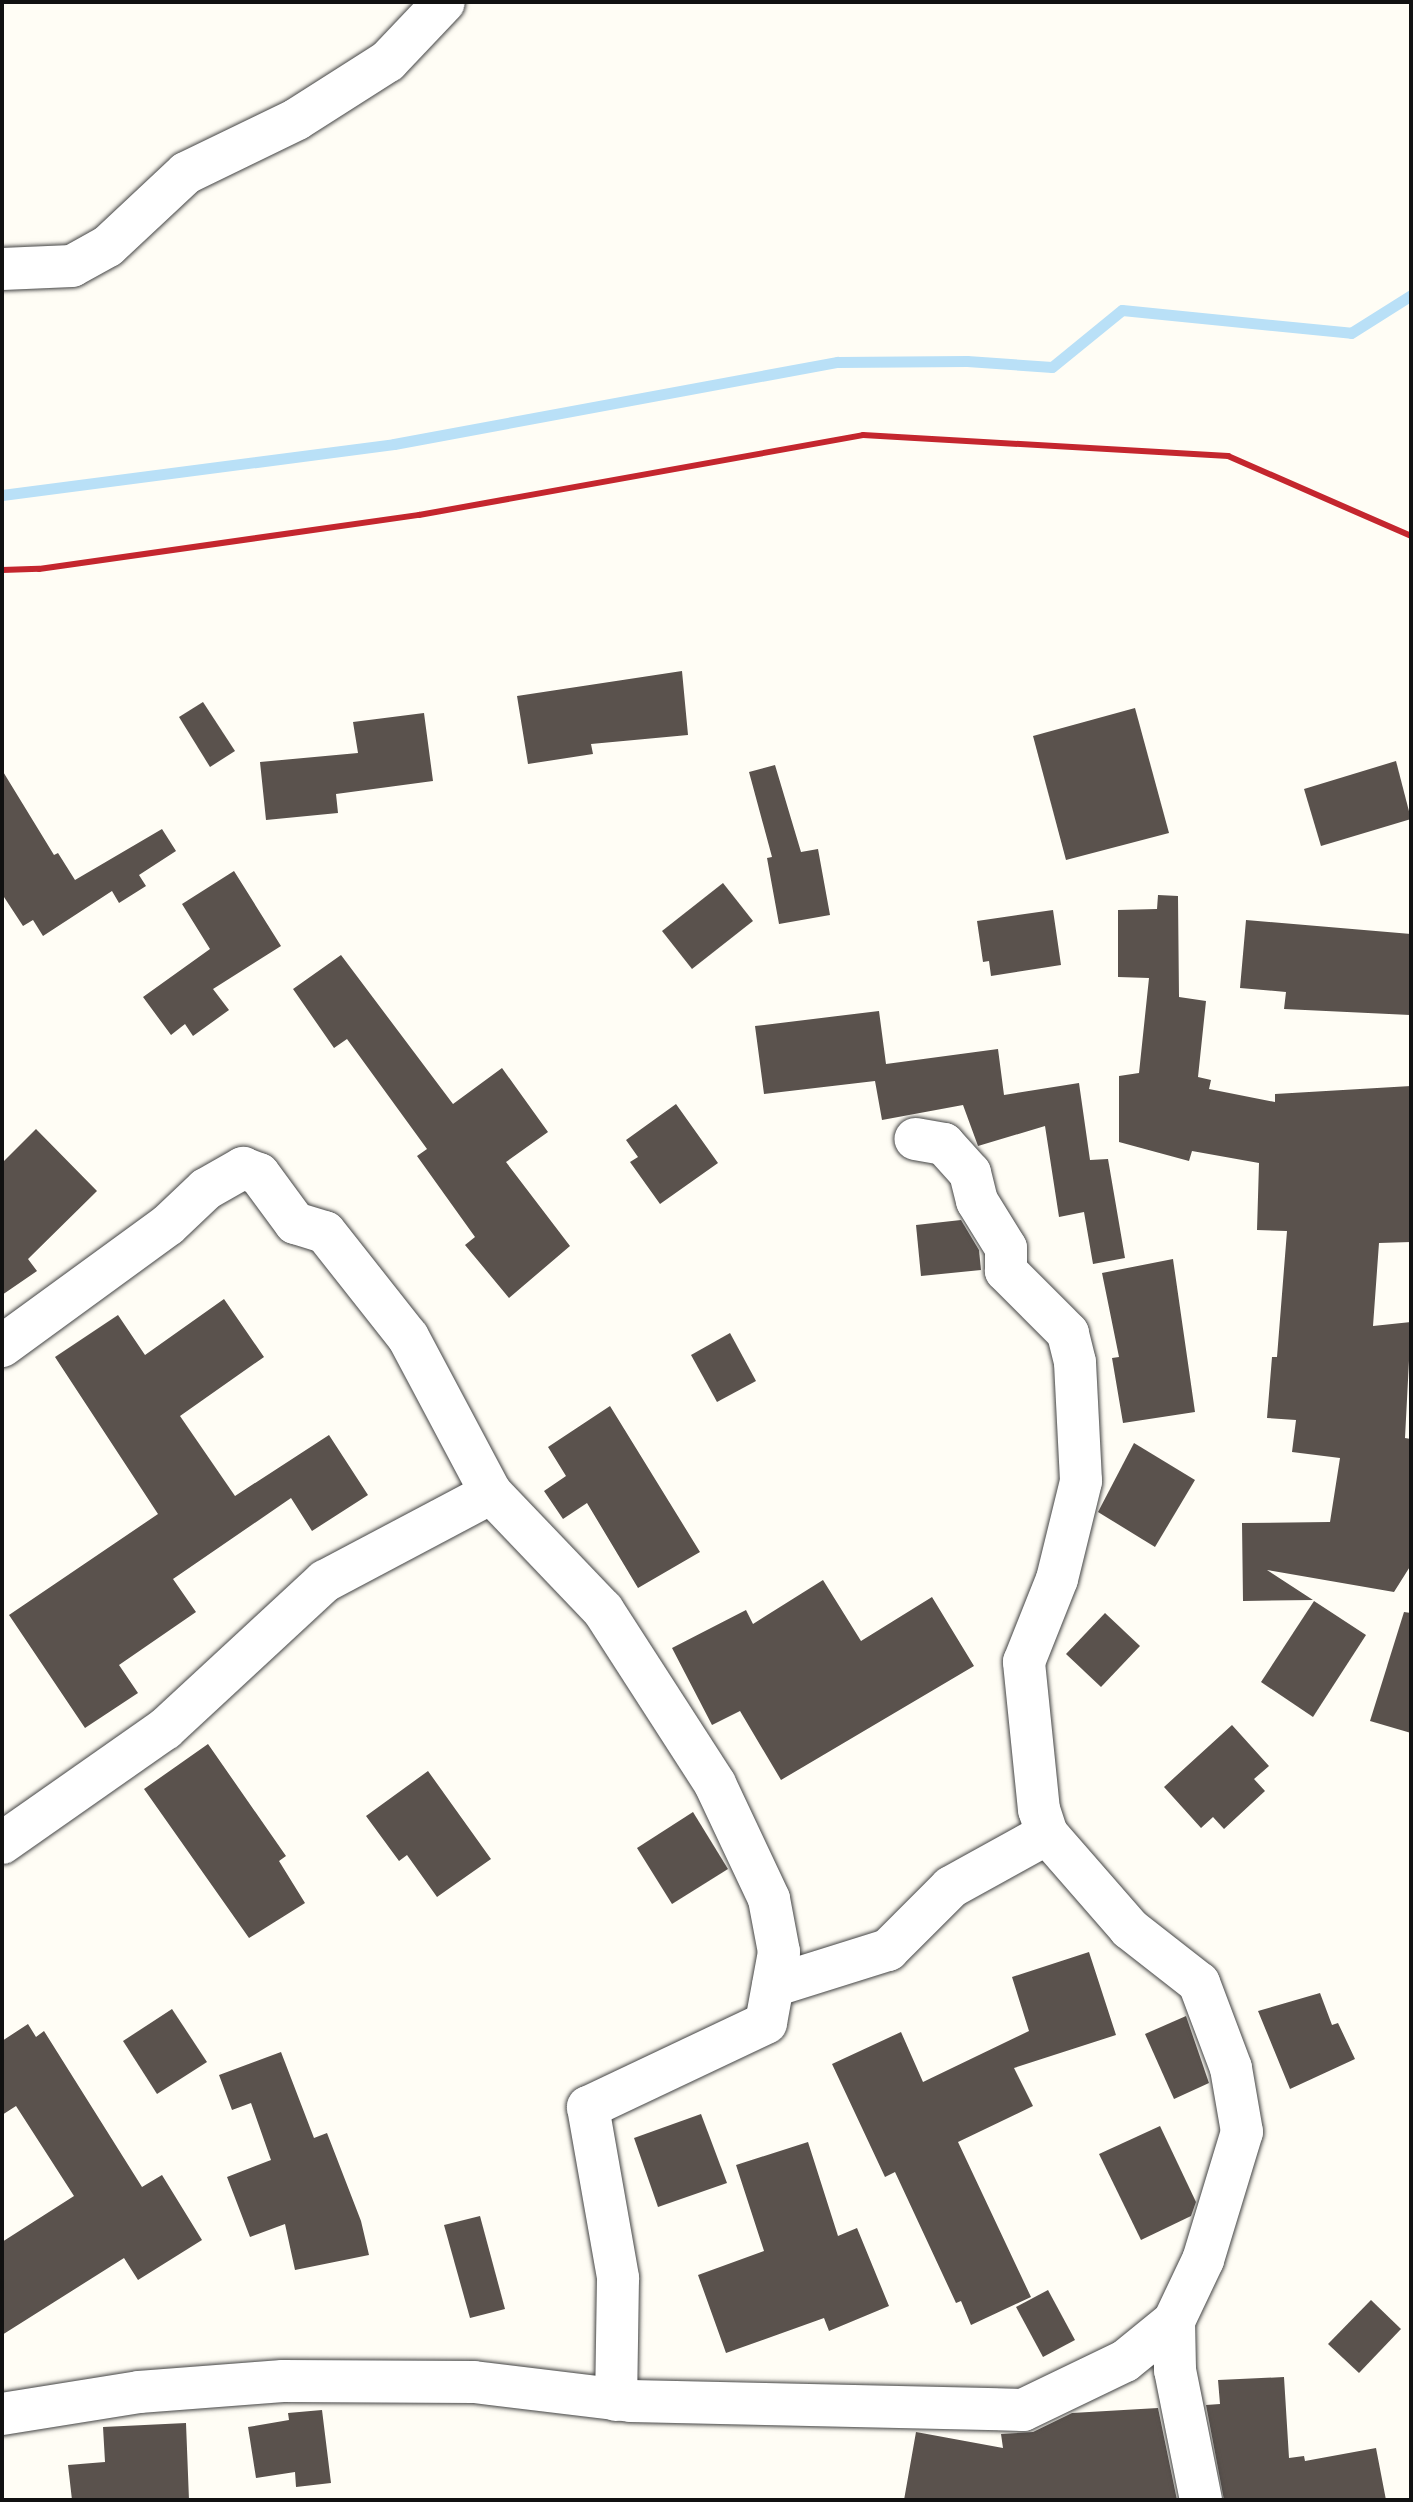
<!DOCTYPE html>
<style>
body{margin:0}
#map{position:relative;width:1413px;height:2502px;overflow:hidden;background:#fffdf5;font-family:Merriweather,serif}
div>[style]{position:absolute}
.stream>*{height:11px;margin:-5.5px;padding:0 5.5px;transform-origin:5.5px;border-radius:5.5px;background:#b9e0f7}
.building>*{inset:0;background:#5a524d}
.roads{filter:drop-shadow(0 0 2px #444) drop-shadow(0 0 2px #444)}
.street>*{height:42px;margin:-21px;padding:0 21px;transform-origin:21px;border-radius:21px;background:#fff}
.rail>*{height:6px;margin:-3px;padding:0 3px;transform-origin:3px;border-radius:3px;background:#c4262e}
span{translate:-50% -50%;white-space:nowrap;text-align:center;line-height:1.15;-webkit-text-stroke:8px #fff;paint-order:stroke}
.frame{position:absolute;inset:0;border:4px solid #111;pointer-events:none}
</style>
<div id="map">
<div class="stream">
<div style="left:2px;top:495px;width:395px;rotate:-7.4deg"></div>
<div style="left:394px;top:444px;width:451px;rotate:-10.5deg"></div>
<div style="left:837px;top:362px;width:130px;rotate:-0.4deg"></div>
<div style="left:967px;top:361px;width:85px;rotate:4deg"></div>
<div style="left:1052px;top:367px;width:90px;rotate:-39.2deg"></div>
<div style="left:1122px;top:310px;width:230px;rotate:5.7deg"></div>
<div style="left:1351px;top:333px;width:71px;rotate:-32.3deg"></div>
</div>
<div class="building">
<div style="clip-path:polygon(682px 671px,688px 735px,591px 744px,593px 754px,528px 764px,517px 696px)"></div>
<div style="clip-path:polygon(203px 702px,235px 751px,210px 767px,179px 717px)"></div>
<div style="clip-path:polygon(1135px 708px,1169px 833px,1066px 860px,1033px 736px)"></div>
<div style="clip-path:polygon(424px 713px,433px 781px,336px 794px,338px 813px,266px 820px,260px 762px,358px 753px,353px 722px)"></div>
<div style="clip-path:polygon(1396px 761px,1411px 819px,1321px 846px,1304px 789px)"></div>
<div style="clip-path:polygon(775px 765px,801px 852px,818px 849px,830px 915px,779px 924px,767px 858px,772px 857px,749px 772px)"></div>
<div style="clip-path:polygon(2px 770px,54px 855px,58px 853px,75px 880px,162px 829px,176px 851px,139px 875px,146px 886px,119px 903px,112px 891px,43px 936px,33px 920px,23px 926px,2px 894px)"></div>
<div style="clip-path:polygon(234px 871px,281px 946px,213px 989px,229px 1010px,193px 1036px,185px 1024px,171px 1035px,143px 997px,210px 949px,182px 904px)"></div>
<div style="clip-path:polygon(723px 883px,753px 921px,692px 969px,662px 931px)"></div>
<div style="clip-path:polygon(1158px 895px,1178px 896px,1179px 997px,1206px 1001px,1198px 1077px,1211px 1080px,1209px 1089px,1275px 1102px,1275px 1094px,1411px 1086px,1411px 1242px,1379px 1243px,1373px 1326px,1411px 1322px,1405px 1438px,1411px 1439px,1411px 1565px,1394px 1592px,1267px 1570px,1313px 1600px,1243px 1601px,1242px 1523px,1330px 1522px,1340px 1458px,1292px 1452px,1296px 1420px,1267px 1418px,1272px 1357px,1277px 1357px,1287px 1231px,1257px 1230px,1259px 1163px,1192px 1151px,1189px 1161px,1119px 1142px,1119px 1076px,1139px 1073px,1149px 978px,1118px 977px,1118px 910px,1157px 909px)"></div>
<div style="clip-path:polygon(1053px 910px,1061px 965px,991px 976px,989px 961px,983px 962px,977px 921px)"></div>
<div style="clip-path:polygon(1246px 920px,1411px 934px,1410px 1015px,1284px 1009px,1286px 992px,1240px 988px)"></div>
<div style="clip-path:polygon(341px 955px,453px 1104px,502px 1068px,548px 1132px,506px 1162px,570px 1246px,509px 1298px,465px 1245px,475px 1237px,417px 1156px,427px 1149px,347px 1039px,334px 1048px,293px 989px)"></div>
<div style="clip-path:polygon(879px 1011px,886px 1064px,998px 1049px,1004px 1095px,1079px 1083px,1090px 1160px,1108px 1159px,1125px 1258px,1093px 1264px,1084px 1212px,1059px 1217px,1045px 1126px,978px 1146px,963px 1105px,882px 1120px,875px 1081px,764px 1094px,755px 1026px)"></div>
<div style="clip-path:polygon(676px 1104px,718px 1163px,660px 1204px,630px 1162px,638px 1157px,626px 1140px)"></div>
<div style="clip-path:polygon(36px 1129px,97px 1191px,28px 1259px,37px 1271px,2px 1295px,2px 1163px)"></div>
<div style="clip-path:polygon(961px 1220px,979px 1250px,981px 1270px,921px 1276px,916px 1225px)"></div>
<div style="clip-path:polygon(1173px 1259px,1195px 1412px,1123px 1423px,1112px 1358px,1119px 1357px,1102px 1273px)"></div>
<div style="clip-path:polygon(224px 1299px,264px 1357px,180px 1416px,235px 1496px,329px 1435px,368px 1495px,312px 1531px,291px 1498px,173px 1579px,196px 1612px,119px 1665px,138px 1693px,85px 1728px,9px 1615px,158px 1514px,55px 1357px,118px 1315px,145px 1355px)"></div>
<div style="clip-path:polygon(730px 1333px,756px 1381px,717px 1402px,691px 1355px)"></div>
<div style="clip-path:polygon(610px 1406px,700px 1552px,638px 1588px,587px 1503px,563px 1519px,544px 1491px,566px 1476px,548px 1447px)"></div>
<div style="clip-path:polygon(1134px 1443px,1195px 1480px,1155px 1547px,1098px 1512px)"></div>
<div style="clip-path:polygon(823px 1580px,861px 1641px,932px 1597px,974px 1666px,781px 1780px,740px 1711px,712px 1725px,672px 1648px,746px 1610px,753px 1624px)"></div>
<div style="clip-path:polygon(1314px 1601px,1366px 1635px,1313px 1717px,1261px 1682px)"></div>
<div style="clip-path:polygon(1404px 1612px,1411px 1613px,1411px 1733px,1370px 1721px)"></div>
<div style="clip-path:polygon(1105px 1613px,1140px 1646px,1101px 1687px,1066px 1654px)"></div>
<div style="clip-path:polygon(1232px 1725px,1269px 1766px,1254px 1779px,1265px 1791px,1224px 1829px,1213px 1817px,1201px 1828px,1164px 1787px)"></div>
<div style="clip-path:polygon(208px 1744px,286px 1856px,279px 1861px,305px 1903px,249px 1938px,144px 1789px)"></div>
<div style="clip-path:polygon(428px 1771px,491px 1859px,437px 1897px,407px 1855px,399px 1861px,366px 1816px)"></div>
<div style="clip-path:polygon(693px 1812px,728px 1869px,672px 1904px,637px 1848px)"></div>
<div style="clip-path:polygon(1089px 1952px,1116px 2035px,1014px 2068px,1033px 2106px,958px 2142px,1031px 2297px,971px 2325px,961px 2301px,956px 2303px,895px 2172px,885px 2177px,832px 2064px,901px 2032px,923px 2082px,1029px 2031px,1012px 1977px)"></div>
<div style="clip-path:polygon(1320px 1993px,1332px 2025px,1338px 2023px,1355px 2059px,1290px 2089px,1258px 2011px)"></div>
<div style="clip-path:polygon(172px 2009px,207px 2062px,157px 2094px,123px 2041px)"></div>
<div style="clip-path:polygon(1186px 2016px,1209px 2083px,1174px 2099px,1145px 2034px)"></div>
<div style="clip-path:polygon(28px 2024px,36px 2037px,44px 2031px,142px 2187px,162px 2175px,202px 2240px,138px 2280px,124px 2258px,2px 2335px,2px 2242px,74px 2196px,16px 2106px,2px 2115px,2px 2041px)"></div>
<div style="clip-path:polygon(281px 2052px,314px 2138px,327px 2133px,361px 2221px,369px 2255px,295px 2270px,285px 2224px,250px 2237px,227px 2177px,271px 2160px,251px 2103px,232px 2110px,219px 2075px)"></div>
<div style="clip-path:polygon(701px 2114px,727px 2183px,658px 2207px,634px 2138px)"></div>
<div style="clip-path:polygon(1160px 2126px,1196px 2202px,1191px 2216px,1141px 2240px,1099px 2154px)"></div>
<div style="clip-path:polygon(808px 2142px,838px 2236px,857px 2228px,889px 2306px,829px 2331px,824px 2318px,726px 2353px,698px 2275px,764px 2251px,736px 2165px)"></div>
<div style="clip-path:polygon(480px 2216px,505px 2309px,470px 2318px,444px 2225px)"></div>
<div style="clip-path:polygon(1048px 2290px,1075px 2340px,1043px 2357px,1016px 2307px)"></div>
<div style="clip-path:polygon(1371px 2300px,1401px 2329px,1359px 2373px,1328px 2344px)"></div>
<div style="clip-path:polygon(1284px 2377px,1289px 2458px,1304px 2456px,1305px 2461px,1376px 2448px,1386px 2500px,1224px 2500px,1206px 2405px,1220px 2404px,1218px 2380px)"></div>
<div style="clip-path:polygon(1158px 2408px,1177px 2500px,904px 2500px,916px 2432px,1003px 2448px,1001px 2434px,1033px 2432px,1072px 2413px)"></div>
<div style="clip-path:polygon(322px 2410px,331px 2483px,296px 2487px,295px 2472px,256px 2478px,248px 2427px,289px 2420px,288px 2413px)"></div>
<div style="clip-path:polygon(186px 2423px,189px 2500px,72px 2500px,68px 2465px,105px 2462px,103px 2427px)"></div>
</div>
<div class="roads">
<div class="street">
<div style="left:2px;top:269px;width:70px;rotate:-2.5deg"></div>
<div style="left:72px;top:266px;width:41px;rotate:-29.1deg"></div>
<div style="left:108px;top:246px;width:107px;rotate:-43.1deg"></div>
<div style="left:186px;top:173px;width:123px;rotate:-25.9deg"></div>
<div style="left:297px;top:119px;width:108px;rotate:-32.5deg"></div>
<div style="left:388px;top:61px;width:81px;rotate:-46.5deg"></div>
<div style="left:2px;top:1346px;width:205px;rotate:-36.1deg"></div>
<div style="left:168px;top:1225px;width:52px;rotate:-43.5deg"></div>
<div style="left:206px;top:1189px;width:43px;rotate:-29.6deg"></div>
<div style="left:243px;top:1168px;width:17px;rotate:21deg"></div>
<div style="left:259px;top:1174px;width:61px;rotate:53.7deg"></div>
<div style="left:295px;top:1223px;width:31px;rotate:17deg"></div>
<div style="left:325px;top:1232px;width:134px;rotate:51.7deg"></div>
<div style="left:408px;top:1337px;width:177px;rotate:62deg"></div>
<div style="left:491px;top:1493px;width:162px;rotate:46.3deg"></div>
<div style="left:603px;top:1610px;width:207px;rotate:57.2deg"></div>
<div style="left:715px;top:1784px;width:127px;rotate:64.8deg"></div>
<div style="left:769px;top:1899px;width:54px;rotate:79.3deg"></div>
<div style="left:779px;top:1952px;width:72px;rotate:100.4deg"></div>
<div style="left:766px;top:2023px;width:197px;rotate:154.7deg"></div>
<div style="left:588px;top:2107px;width:174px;rotate:80deg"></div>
<div style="left:618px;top:2278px;width:122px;rotate:90.9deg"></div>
<div style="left:2px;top:1843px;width:199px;rotate:-35deg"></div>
<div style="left:165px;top:1729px;width:218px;rotate:-42.8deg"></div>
<div style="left:325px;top:1581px;width:188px;rotate:-27.9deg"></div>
<div style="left:773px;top:1986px;width:121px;rotate:-17.4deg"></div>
<div style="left:888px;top:1950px;width:89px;rotate:-45deg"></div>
<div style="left:951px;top:1887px;width:110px;rotate:-28.9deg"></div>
<div style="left:1174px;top:2321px;width:49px;rotate:88.8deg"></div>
<div style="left:1175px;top:2370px;width:133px;rotate:78.7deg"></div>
<div style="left:2px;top:2414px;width:139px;rotate:-9.1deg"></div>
<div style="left:139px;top:2392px;width:144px;rotate:-4.4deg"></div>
<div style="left:283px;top:2381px;width:191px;rotate:0.3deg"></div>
<div style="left:474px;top:2382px;width:158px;rotate:6.9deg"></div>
<div style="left:631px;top:2401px;width:392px;rotate:1.3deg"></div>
<div style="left:1023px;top:2410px;width:113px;rotate:-25.7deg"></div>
<div style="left:1125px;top:2361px;width:63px;rotate:-39.2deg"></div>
<div style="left:1174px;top:2321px;width:68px;rotate:-64.6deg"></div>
<div style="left:1203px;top:2260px;width:134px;rotate:-73.1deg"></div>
<div style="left:1242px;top:2132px;width:65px;rotate:-99.8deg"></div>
<div style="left:1231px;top:2068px;width:91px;rotate:-110.6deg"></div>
<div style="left:1199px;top:1983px;width:88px;rotate:-142deg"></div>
<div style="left:1130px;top:1929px;width:126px;rotate:-131.1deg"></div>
<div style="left:1047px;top:1834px;width:25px;rotate:-108deg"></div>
<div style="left:1039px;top:1810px;width:149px;rotate:-95.8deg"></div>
<div style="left:1024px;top:1662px;width:89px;rotate:-68.3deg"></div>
<div style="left:1057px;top:1579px;width:101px;rotate:-76.2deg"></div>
<div style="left:1081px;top:1481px;width:119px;rotate:-92.9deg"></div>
<div style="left:1075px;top:1362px;width:30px;rotate:-104deg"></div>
<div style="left:1068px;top:1333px;width:88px;rotate:-135deg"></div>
<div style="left:1006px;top:1271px;width:23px;rotate:-90deg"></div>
<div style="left:1006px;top:1248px;width:55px;rotate:-121.7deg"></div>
<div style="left:977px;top:1201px;width:29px;rotate:-104deg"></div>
<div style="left:970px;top:1173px;width:39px;rotate:-132deg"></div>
<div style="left:944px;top:1144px;width:29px;rotate:-170deg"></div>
</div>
</div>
<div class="rail">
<div style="left:2px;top:570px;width:37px;rotate:-2deg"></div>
<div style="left:39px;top:569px;width:384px;rotate:-8.1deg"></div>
<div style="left:419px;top:515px;width:451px;rotate:-10.2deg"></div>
<div style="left:863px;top:435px;width:366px;rotate:3.3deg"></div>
<div style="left:1228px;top:456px;width:200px;rotate:23.6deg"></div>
</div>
<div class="frame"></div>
</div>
